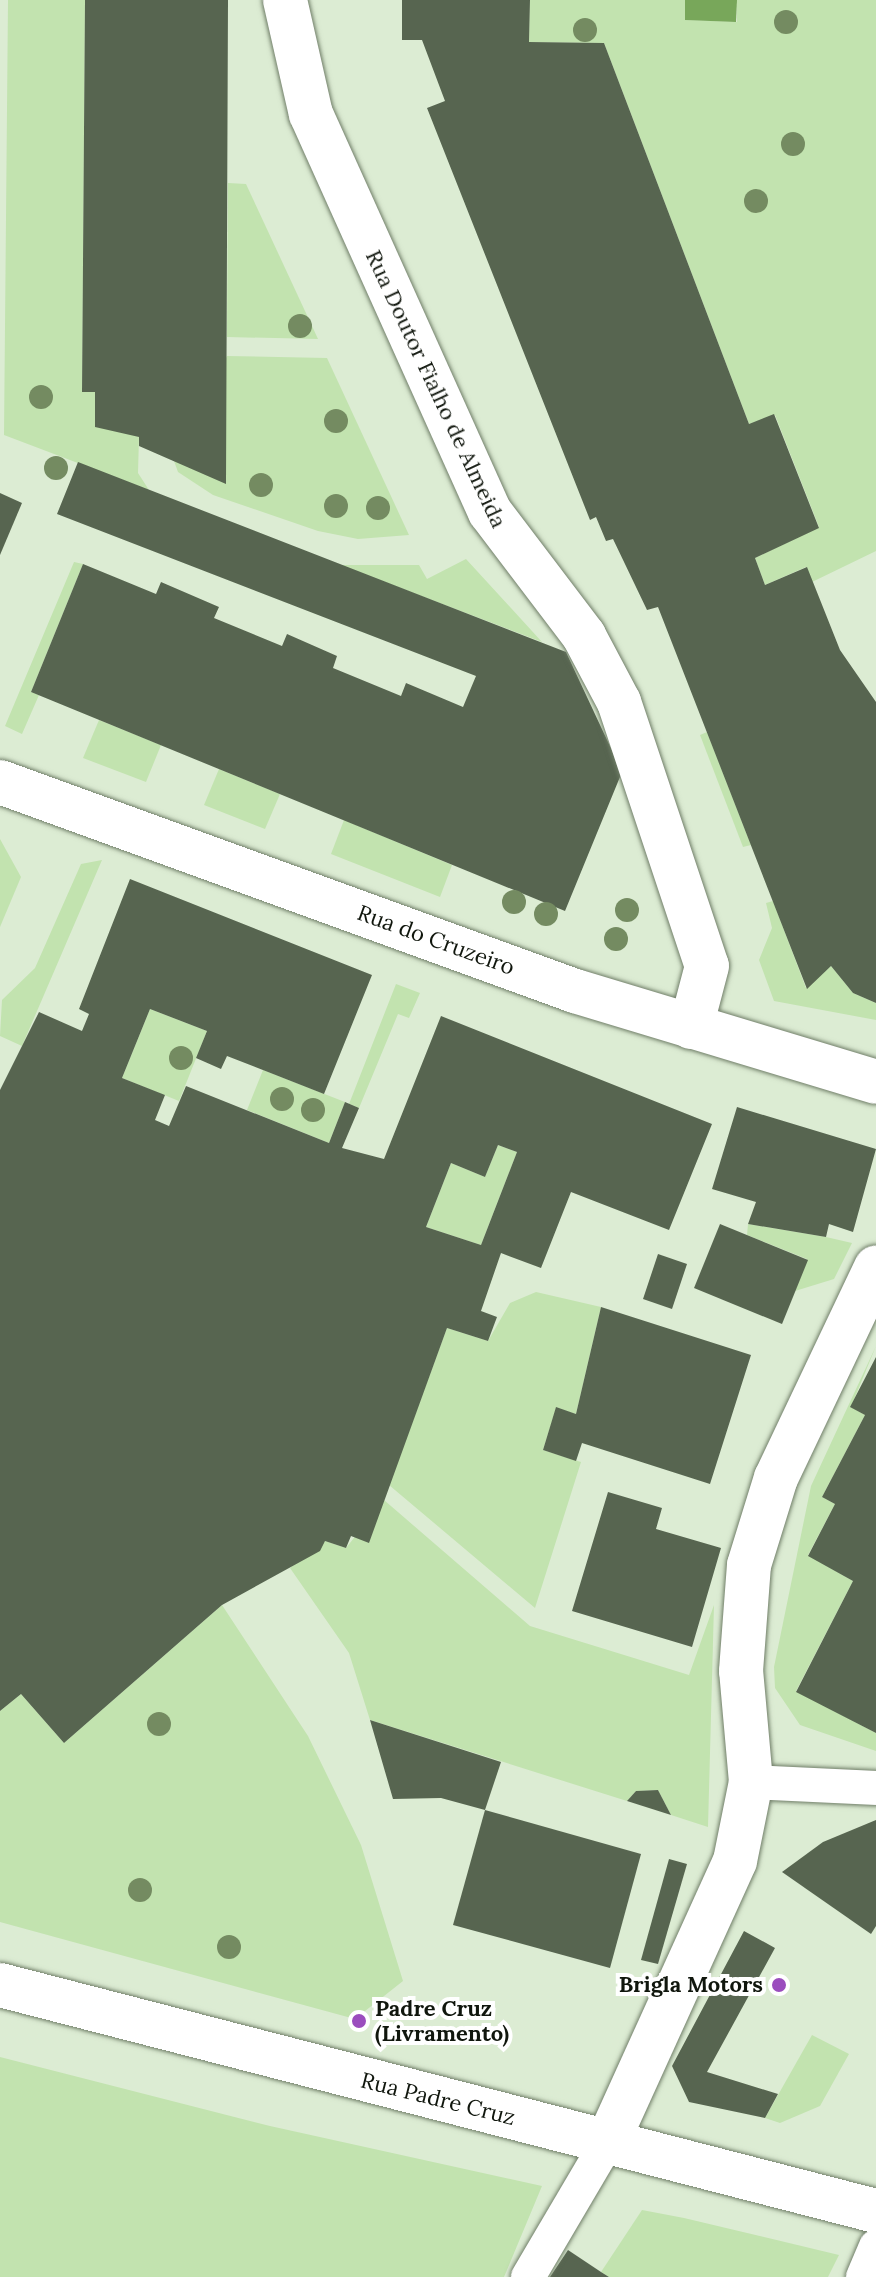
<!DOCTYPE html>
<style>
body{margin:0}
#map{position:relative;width:876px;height:2277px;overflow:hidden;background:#dcecd3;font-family:Lora,serif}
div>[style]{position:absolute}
.green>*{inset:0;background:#c2e3af}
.water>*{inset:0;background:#78a75a}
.building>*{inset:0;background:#576550}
.roads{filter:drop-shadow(0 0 2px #707e68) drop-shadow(0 0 2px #707e68)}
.service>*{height:34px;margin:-17px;padding:0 17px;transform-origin:17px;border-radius:17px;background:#fff}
.minor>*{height:44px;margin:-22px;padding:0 22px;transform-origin:22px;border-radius:22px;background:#fff}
.tertiary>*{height:44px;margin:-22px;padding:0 22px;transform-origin:22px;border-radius:22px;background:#fff}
.trees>*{width:24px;height:24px;margin:-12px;border-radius:50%;background:#748b61}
.dots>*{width:22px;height:22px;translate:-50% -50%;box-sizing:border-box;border:4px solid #fff;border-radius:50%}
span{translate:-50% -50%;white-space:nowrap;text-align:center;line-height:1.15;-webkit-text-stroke:8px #fff;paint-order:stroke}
.street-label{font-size:22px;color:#10160d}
.poi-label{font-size:22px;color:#10160d;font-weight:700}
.right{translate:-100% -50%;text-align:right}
.left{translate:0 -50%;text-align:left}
</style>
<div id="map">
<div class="green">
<div style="clip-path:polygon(8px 0,85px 0,82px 392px,95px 392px,139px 437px,138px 473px,149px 490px,4px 435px)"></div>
<div style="clip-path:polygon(530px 0,685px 0,685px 20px,737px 22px,737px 0,876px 0,876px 551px,812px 582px,806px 567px,765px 585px,755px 558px,819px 527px,775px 415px,749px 424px,604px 43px,529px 42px)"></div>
<div style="clip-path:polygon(228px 183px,246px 184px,318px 339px,227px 337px)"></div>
<div style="clip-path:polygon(227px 356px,327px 358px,409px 535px,358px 539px,318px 531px,213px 495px,178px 472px,174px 461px)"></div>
<div style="clip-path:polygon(466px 559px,542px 642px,340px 565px,419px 565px,427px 579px)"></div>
<div style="clip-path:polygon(74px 562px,83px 564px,31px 692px,39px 695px,22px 734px,5px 726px)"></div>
<div style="clip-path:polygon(99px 720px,161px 745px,146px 782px,83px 758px)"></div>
<div style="clip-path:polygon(707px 732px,751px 845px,743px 847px,700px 735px)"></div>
<div style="clip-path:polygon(219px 769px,280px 794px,265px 829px,204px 805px)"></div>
<div style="clip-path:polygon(344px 820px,452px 865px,440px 897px,331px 854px)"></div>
<div style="clip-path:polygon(0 839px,21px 877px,0 927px)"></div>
<div style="clip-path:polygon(102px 860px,22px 1046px,0 1036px,2px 1000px,35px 968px,81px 864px)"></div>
<div style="clip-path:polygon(773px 901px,806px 988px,831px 966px,853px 993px,876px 1003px,876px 1020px,774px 1001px,759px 960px,772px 928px,766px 903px)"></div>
<div style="clip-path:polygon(396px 984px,420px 993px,409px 1018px,398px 1014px,359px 1108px,349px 1104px)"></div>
<div style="clip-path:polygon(150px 1009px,207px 1031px,179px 1101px,122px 1078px)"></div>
<div style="clip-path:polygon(263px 1070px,345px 1102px,329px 1143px,247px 1110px)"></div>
<div style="clip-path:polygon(498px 1145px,517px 1152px,481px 1245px,426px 1227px,451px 1163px,485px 1177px)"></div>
<div style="clip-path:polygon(748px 1224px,826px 1237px,852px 1243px,834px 1279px,795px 1291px,807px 1259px,747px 1235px)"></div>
<div style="clip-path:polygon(536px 1292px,601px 1307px,576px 1414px,556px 1408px,543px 1450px,581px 1462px,535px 1608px,389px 1485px,447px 1328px,488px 1341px,510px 1303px)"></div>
<div style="clip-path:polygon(876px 1346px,851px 1407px,865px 1415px,822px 1497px,835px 1504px,808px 1555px,853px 1581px,796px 1691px,876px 1733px,876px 1751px,800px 1725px,775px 1688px,774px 1667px,811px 1486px)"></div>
<div style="clip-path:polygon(384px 1500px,530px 1626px,689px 1675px,714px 1605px,708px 1827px,671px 1815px,658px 1790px,636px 1791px,627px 1801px,370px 1720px,349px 1653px,290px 1568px,325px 1541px,346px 1548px)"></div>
<div style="clip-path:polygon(222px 1605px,308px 1736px,361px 1845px,403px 1981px,355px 2019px,0 1922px,0 1711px,21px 1694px,64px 1743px)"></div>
<div style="clip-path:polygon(812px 2035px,849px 2054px,820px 2106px,780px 2123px,765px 2118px)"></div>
<div style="clip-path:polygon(0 2057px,270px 2126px,542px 2186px,504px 2277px,0 2277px)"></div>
<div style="clip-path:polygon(642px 2210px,684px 2218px,839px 2255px,828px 2277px,609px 2277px,601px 2272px)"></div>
</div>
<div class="water">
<div style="clip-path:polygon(685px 0,737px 0,736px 22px,685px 20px)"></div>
</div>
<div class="building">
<div style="clip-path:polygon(85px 0,228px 0,226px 484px,139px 446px,139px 437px,95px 427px,95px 392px,82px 392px)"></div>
<div style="clip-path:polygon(402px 0,530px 0,529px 42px,604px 43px,749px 424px,774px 414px,819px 528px,755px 558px,765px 585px,807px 567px,840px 650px,876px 702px,876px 1003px,853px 993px,831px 966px,807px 989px,658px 607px,647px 610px,613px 539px,606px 541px,596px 517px,590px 520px,427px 108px,445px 101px,422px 40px,402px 40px)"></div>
<div style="clip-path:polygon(78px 462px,566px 652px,622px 772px,565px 911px,31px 692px,83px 564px,156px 594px,161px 582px,219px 607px,214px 618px,282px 646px,287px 634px,337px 656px,333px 668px,401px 696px,406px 683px,463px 707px,476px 676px,57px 514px)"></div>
<div style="clip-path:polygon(0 493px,22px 503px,0 555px)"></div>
<div style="clip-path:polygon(evenodd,130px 879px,372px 975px,324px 1094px,227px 1056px,221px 1069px,196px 1058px,207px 1031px,150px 1009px,122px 1078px,165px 1095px,155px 1120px,169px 1126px,186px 1086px,329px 1143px,345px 1102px,359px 1108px,342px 1148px,384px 1159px,441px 1016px,712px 1124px,669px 1230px,571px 1192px,541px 1268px,501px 1253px,481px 1311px,497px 1317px,488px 1341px,447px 1328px,369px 1543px,351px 1536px,346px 1548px,325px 1541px,320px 1551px,222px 1605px,64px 1743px,21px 1694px,0 1711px,0 1090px,39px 1012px,82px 1031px,89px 1014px,79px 1009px,130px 879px,498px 1145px,517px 1152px,481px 1245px,426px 1227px,451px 1163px,485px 1177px,498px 1145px)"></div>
<div style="clip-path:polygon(737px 1107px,876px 1149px,853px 1232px,829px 1224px,826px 1237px,748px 1224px,756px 1202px,712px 1189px)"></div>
<div style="clip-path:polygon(720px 1224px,808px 1260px,782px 1324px,694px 1288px)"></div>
<div style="clip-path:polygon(658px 1254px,687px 1264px,672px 1309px,643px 1299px)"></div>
<div style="clip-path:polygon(601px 1307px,751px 1355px,710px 1484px,582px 1443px,576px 1461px,543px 1450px,556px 1407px,576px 1414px)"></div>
<div style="clip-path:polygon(876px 1357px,876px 1733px,796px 1692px,853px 1581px,808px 1556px,835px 1504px,822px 1497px,865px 1415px,850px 1407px)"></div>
<div style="clip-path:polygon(608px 1492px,662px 1508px,656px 1529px,721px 1548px,692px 1647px,572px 1611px)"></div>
<div style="clip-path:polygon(370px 1720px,501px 1762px,485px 1810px,441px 1798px,393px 1799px)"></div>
<div style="clip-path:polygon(658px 1790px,671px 1815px,627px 1801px,636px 1791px)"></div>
<div style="clip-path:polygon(485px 1810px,641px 1854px,610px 1968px,453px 1925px)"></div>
<div style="clip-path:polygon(876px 1820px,876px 1926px,871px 1934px,782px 1872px,823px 1842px)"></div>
<div style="clip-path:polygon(669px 1859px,687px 1864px,658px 1964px,641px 1960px)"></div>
<div style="clip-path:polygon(744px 1931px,775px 1948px,707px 2072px,778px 2094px,765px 2118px,689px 2102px,672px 2066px)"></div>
<div style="clip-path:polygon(568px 2250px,601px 2272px,609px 2277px,550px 2277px)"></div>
</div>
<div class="roads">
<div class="service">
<div style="left:751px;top:1782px;width:125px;rotate:2.7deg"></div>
<div style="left:528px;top:2277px;width:158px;rotate:-59.5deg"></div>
<div style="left:863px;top:2277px;width:33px;rotate:-67deg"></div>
</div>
<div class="minor">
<div style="left:285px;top:0;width:117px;rotate:77.2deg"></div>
<div style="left:311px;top:114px;width:436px;rotate:65.8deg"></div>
<div style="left:490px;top:512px;width:156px;rotate:52.8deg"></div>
<div style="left:584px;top:636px;width:75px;rotate:62.1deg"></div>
<div style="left:619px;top:702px;width:278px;rotate:71.6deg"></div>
<div style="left:707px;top:966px;width:63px;rotate:104.7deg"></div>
<div style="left:0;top:782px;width:612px;rotate:19.98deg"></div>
<div style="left:575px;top:991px;width:314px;rotate:16.8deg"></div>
<div style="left:608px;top:2141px;width:307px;rotate:-65.6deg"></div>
<div style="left:735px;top:1861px;width:81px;rotate:-78.6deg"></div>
<div style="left:751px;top:1782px;width:111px;rotate:-95.1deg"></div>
<div style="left:741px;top:1671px;width:106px;rotate:-85.7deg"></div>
<div style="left:749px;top:1565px;width:91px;rotate:-72.8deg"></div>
<div style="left:776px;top:1478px;width:233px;rotate:-64.6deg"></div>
</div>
<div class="tertiary">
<div style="left:0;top:1985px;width:905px;rotate:14.47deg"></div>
</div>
</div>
<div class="trees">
<div style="left:786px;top:22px"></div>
<div style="left:585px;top:30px"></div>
<div style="left:793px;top:144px"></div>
<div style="left:756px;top:201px"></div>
<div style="left:300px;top:326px"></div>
<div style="left:41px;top:397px"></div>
<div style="left:336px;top:421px"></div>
<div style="left:56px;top:468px"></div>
<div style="left:261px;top:485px"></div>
<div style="left:336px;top:506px"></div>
<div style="left:378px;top:508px"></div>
<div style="left:514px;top:902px"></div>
<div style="left:627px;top:910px"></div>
<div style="left:546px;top:914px"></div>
<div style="left:616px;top:939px"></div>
<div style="left:181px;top:1058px"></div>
<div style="left:282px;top:1099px"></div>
<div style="left:313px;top:1110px"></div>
<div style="left:159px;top:1724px"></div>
<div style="left:140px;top:1890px"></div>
<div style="left:229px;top:1947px"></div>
</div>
<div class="dots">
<div style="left:779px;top:1985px;background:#9b4dbe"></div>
<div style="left:359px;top:2021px;background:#9b4dbe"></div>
</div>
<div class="street-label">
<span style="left:436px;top:389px;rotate:65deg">Rua Doutor Fialho de Almeida</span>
<span style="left:436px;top:940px;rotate:20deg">Rua do Cruzeiro</span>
<span style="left:438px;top:2099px;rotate:14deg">Rua Padre Cruz</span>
</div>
<div class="poi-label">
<span class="right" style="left:763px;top:1985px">Brigla Motors</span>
<span class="left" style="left:375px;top:2021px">Padre Cruz<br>(Livramento)</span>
</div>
</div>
